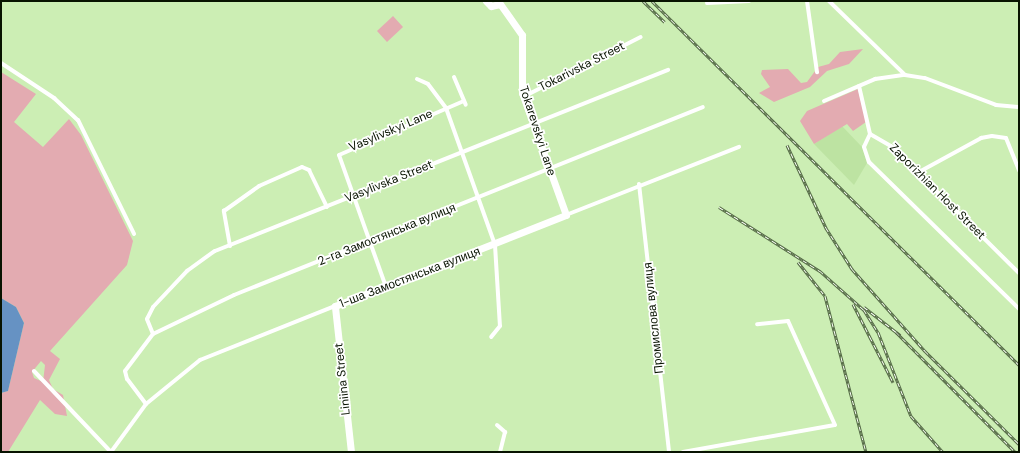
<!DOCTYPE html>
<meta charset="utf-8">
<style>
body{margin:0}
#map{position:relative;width:1020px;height:453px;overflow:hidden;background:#cceeb4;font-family:"DM Sans",sans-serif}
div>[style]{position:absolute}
.built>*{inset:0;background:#bde3a2}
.green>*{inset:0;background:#e3abb1}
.water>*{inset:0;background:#6692c3}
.minor>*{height:4px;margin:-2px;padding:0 2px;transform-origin:2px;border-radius:2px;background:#fff}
.primary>*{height:7px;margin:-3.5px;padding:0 3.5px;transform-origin:3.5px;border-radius:3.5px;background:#fff}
.rail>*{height:3px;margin-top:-1.5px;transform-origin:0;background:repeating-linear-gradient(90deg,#fff 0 4.5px,#536745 0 9px);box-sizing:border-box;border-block:1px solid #536745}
span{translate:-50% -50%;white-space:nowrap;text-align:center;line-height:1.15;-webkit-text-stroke:3.5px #fff;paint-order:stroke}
.street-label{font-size:12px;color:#081301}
.frame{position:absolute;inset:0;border:2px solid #081301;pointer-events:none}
</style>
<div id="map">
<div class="built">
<div style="clip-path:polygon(842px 126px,862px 147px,867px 163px,854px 185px,814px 144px)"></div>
</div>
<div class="green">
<div style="clip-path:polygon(393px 16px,403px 27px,387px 42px,377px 31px)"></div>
<div style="clip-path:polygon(863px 49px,849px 64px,827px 71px,810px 87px,774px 102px,759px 93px,770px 87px,761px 74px,762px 70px,788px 69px,801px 83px,807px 82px,818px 67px,829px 64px,840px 52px)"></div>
<div style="clip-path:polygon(evenodd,1px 72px,36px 94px,14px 122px,43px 147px,69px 119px,81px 135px,133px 241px,127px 265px,50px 351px,60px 359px,49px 380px,53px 389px,63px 395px,67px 416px,55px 414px,40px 400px,8px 452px,1px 452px,1px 393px,8px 391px,24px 323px,16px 307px,1px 298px,1px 72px,41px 361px,45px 365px,43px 382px,34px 378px,32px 372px,41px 361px)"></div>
<div style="clip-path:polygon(858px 89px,866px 122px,853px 131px,847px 124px,814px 144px,800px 121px,807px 111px)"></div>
</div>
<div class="water">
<div style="clip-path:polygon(1px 298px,16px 307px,24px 323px,8px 391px,1px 393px)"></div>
</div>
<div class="minor">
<div style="left:807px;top:1px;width:72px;rotate:82deg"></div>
<div style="left:829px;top:1px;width:106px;rotate:44.2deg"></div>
<div style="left:707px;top:3px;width:42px;rotate:-2.7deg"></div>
<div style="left:1px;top:63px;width:64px;rotate:33.4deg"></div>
<div style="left:54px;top:98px;width:33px;rotate:43deg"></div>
<div style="left:78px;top:120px;width:127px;rotate:63.8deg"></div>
<div style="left:454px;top:77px;width:30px;rotate:67deg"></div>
<div style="left:417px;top:79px;width:12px;rotate:24deg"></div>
<div style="left:428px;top:84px;width:30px;rotate:53deg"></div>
<div style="left:446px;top:108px;width:145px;rotate:70.3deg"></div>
<div style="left:495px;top:245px;width:81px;rotate:86.5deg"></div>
<div style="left:500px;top:326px;width:14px;rotate:129deg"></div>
<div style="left:859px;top:86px;width:49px;rotate:77.1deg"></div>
<div style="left:870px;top:134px;width:24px;rotate:30deg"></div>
<div style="left:891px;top:146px;width:180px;rotate:44.8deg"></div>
<div style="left:523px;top:97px;width:132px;rotate:-27deg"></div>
<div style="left:824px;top:101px;width:56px;rotate:-23.3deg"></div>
<div style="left:875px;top:79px;width:30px;rotate:-8deg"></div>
<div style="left:905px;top:75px;width:20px;rotate:9deg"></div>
<div style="left:925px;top:78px;width:76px;rotate:20.8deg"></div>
<div style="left:996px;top:105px;width:23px;rotate:5deg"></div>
<div style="left:870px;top:134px;width:14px;rotate:115deg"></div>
<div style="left:864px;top:147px;width:16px;rotate:72deg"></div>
<div style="left:869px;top:162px;width:210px;rotate:44.4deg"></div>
<div style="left:919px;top:172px;width:71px;rotate:-28.7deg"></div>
<div style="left:981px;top:138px;width:11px;rotate:-10deg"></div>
<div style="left:992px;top:136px;width:14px;rotate:8deg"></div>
<div style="left:1006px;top:138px;width:35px;rotate:68deg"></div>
<div style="left:639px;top:184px;width:270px;rotate:83.6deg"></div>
<div style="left:566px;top:215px;width:186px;rotate:-21.5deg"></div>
<div style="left:230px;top:246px;width:36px;rotate:-100deg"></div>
<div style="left:224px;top:211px;width:43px;rotate:-35.5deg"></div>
<div style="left:259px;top:186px;width:47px;rotate:-23.8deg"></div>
<div style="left:302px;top:167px;width:8px;rotate:23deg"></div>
<div style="left:309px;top:170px;width:41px;rotate:64.1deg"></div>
<div style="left:386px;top:287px;width:140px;rotate:-109.6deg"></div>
<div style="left:339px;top:155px;width:136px;rotate:-23.4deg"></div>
<div style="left:153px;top:334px;width:16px;rotate:-112deg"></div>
<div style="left:147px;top:319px;width:13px;rotate:-63deg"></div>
<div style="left:153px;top:307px;width:50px;rotate:-46.6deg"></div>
<div style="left:187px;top:271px;width:34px;rotate:-36deg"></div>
<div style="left:215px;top:251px;width:488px;rotate:-21.8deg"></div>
<div style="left:34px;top:371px;width:112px;rotate:46.5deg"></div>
<div style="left:146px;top:404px;width:31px;rotate:-127deg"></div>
<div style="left:127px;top:379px;width:8px;rotate:-104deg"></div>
<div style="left:125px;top:371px;width:46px;rotate:-52.9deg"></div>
<div style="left:153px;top:334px;width:90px;rotate:-25.7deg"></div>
<div style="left:234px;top:295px;width:505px;rotate:-21.84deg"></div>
<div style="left:497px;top:425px;width:11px;rotate:41deg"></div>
<div style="left:505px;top:432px;width:21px;rotate:104deg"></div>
<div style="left:111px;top:452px;width:59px;rotate:-53.9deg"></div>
<div style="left:146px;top:404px;width:70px;rotate:-39.2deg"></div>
<div style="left:200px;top:360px;width:145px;rotate:-21.8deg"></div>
<div style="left:683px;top:452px;width:154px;rotate:-10.1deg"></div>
<div style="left:835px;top:425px;width:114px;rotate:-114.3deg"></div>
<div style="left:788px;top:321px;width:31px;rotate:174deg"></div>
</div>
<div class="primary">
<div style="left:486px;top:1px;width:7px;rotate:45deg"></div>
<div style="left:491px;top:6px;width:9px;rotate:-13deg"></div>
<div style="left:351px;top:452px;width:147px;rotate:-96.3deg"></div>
<div style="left:335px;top:306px;width:248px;rotate:-21.5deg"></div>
<div style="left:566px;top:215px;width:130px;rotate:-109.8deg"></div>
<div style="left:522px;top:93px;width:58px;rotate:-90deg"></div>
<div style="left:522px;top:35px;width:42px;rotate:-125.2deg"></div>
</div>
<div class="rail">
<div style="left:643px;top:1px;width:30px;rotate:44deg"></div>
<div style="left:652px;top:1px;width:517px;rotate:44.76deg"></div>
<div style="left:787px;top:145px;width:92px;rotate:64.8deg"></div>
<div style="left:826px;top:228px;width:49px;rotate:57.6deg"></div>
<div style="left:852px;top:269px;width:110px;rotate:48.3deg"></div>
<div style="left:925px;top:351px;width:132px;rotate:44.7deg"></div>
<div style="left:719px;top:207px;width:120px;rotate:32.4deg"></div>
<div style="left:820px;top:271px;width:59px;rotate:41.6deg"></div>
<div style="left:864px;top:310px;width:26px;rotate:58deg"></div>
<div style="left:878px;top:332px;width:90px;rotate:68.6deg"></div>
<div style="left:911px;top:416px;width:48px;rotate:48.4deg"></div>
<div style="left:798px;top:262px;width:43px;rotate:51.5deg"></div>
<div style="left:825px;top:296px;width:161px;rotate:75.3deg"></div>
<div style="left:853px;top:304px;width:88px;rotate:62.9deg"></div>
<div style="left:864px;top:307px;width:46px;rotate:37.9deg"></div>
<div style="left:896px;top:332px;width:169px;rotate:45.2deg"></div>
</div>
<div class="street-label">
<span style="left:582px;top:67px;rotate:-27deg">Tokarivska Street</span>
<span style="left:391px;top:131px;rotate:-23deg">Vasylivskyi Lane</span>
<span style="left:537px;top:131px;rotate:72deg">Tokarevskyi Lane</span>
<span style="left:389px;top:182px;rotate:-22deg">Vasylivska Street</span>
<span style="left:937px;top:192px;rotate:45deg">Zaporizhian Host Street</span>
<span style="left:387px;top:235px;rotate:-22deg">2-га Замостянська вулиця</span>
<span style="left:410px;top:278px;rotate:-21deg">1-ша Замостянська вулиця</span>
<span style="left:654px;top:318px;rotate:-96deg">Промислова вулиця</span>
<span style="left:343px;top:379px;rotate:-96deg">Liniina Street</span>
</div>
<div class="frame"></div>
</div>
